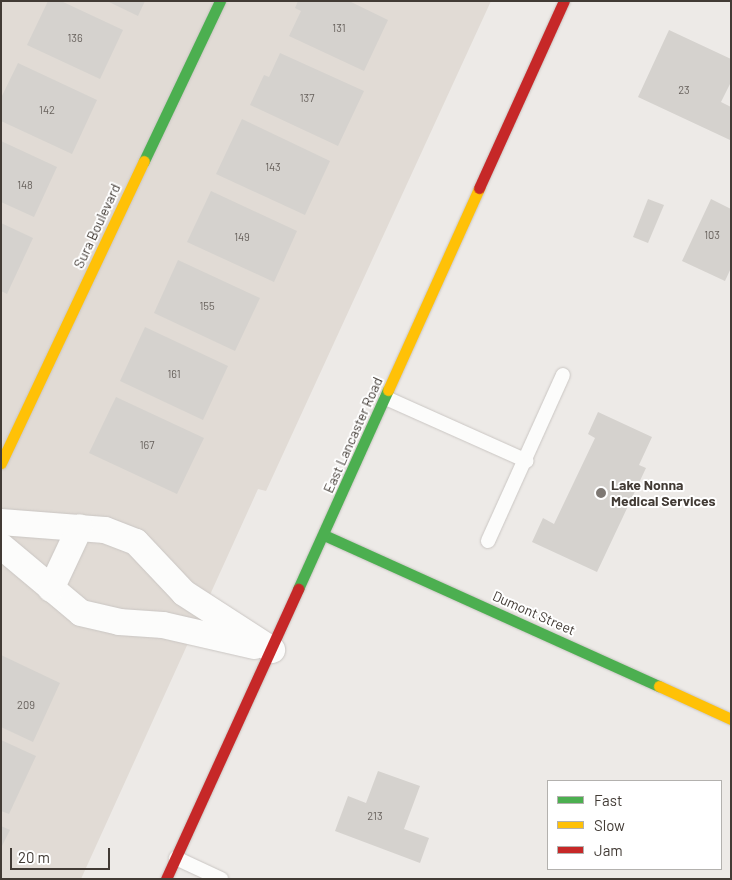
<!DOCTYPE html>
<style>
body{margin:0}
#map{position:relative;width:732px;height:880px;overflow:hidden;background:#edeae7;font-family:Barlow,sans-serif}
div>[style]{position:absolute}
.residential>*{inset:0;background:#e1dbd5}
.building>*{inset:0;background:#d5d2ce}
.roads{filter:drop-shadow(0 0 1px #cac6c3) drop-shadow(0 0 1px #cac6c3)}
.lane>*{height:14px;margin:-7px;padding:0 7px;transform-origin:7px;border-radius:7px;background:#fcfcfb}
.street>*{height:26px;margin:-13px;padding:0 13px;transform-origin:13px;border-radius:13px;background:#fcfcfb}
.fast>*{height:11px;margin:-5.5px;padding:0 5.5px;transform-origin:5.5px;border-radius:5.5px;background:#4caf50}
.slow>*{height:11px;margin:-5.5px;padding:0 5.5px;transform-origin:5.5px;border-radius:5.5px;background:#ffc107}
.jam>*{height:11px;margin:-5.5px;padding:0 5.5px;transform-origin:5.5px;border-radius:5.5px;background:#c62828}
.dots>*{width:14px;height:14px;translate:-50% -50%;box-sizing:border-box;border:2px solid #fff;border-radius:50%}
span{translate:-50% -50%;white-space:nowrap;text-align:center;line-height:1.15;-webkit-text-stroke:4px #fff;paint-order:stroke}
.number-label{font-size:11px;color:#68625d}
.number-label span{-webkit-text-stroke-width:0}
.street-label{font-size:14px;color:#423b35}
.poi-label{font-size:14px;color:#423b35;font-weight:700}
.left{translate:0 -50%;text-align:left}
.frame{position:absolute;inset:0;border:2px solid #423b35;pointer-events:none}
.legend{position:absolute;left:547px;top:780px;width:175px;height:90px;box-sizing:border-box;background:#fff;border:1px solid #b3b1ae;margin:0;padding:6px 9px;list-style:none;font-size:15px;color:#423b35}
.legend li{display:flex;align-items:center;gap:10px;height:25px}
.legend b{width:25px;border:1px solid #b3b1ae}
.scale{position:absolute;left:10px;top:848px;width:100px;height:22px;box-sizing:border-box;border:2px solid #423b35;border-top:0;padding-left:6px;font-size:15px;line-height:18px;white-space:nowrap;color:#423b35;-webkit-text-stroke:4px #fff;paint-order:stroke}
</style>
<div id="map">
<div class="residential">
<div style="clip-path:polygon(1px 1px,491px 1px,266px 491px,258px 489px,81px 879px,1px 879px)"></div>
</div>
<div class="building">
<div style="clip-path:polygon(48px 1px,61px 1px,123px 30px,100px 79px,27px 45px)"></div>
<div style="clip-path:polygon(107px 1px,145px 1px,138px 16px)"></div>
<div style="clip-path:polygon(298px 1px,349px 1px,388px 20px,364px 71px,289px 36px,301px 11px,295px 8px)"></div>
<div style="clip-path:polygon(669px 30px,731px 59px,731px 82px,721px 102px,731px 107px,730px 140px,638px 97px)"></div>
<div style="clip-path:polygon(280px 53px,364px 91px,338px 146px,250px 105px,264px 75px,269px 77px)"></div>
<div style="clip-path:polygon(18px 63px,97px 100px,72px 154px,1px 121px,1px 98px)"></div>
<div style="clip-path:polygon(242px 119px,330px 161px,305px 215px,216px 174px)"></div>
<div style="clip-path:polygon(1px 141px,57px 167px,34px 217px,1px 202px)"></div>
<div style="clip-path:polygon(211px 191px,297px 231px,274px 282px,187px 242px)"></div>
<div style="clip-path:polygon(648px 199px,664px 205px,648px 243px,633px 237px)"></div>
<div style="clip-path:polygon(711px 199px,731px 209px,731px 268px,725px 281px,682px 261px)"></div>
<div style="clip-path:polygon(1px 223px,33px 238px,7px 294px,1px 291px)"></div>
<div style="clip-path:polygon(178px 260px,260px 298px,235px 351px,154px 313px)"></div>
<div style="clip-path:polygon(145px 327px,228px 366px,203px 420px,120px 381px)"></div>
<div style="clip-path:polygon(116px 397px,204px 438px,177px 494px,89px 453px)"></div>
<div style="clip-path:polygon(598px 412px,652px 437px,639px 465px,646px 468px,597px 572px,532px 542px,543px 518px,554px 524px,595px 438px,588px 434px)"></div>
<div style="clip-path:polygon(1px 655px,60px 683px,33px 742px,1px 727px)"></div>
<div style="clip-path:polygon(1px 740px,36px 756px,9px 814px,1px 811px)"></div>
<div style="clip-path:polygon(378px 771px,420px 786px,404px 829px,429px 838px,420px 863px,335px 831px,348px 796px,366px 803px)"></div>
<div style="clip-path:polygon(1px 826px,10px 830px,1px 848px)"></div>
</div>
<div class="roads">
<div class="lane">
<div style="left:386px;top:398px;width:154px;rotate:24.1deg"></div>
<div style="left:488px;top:541px;width:182px;rotate:-65.7deg"></div>
<div style="left:176px;top:858px;width:50px;rotate:25deg"></div>
</div>
<div class="street">
<div style="left:1px;top:522px;width:104px;rotate:4.4deg"></div>
<div style="left:105px;top:530px;width:33px;rotate:21deg"></div>
<div style="left:136px;top:542px;width:70px;rotate:46.7deg"></div>
<div style="left:184px;top:593px;width:105px;rotate:32.9deg"></div>
<div style="left:1px;top:546px;width:104px;rotate:39.9deg"></div>
<div style="left:81px;top:613px;width:39px;rotate:13deg"></div>
<div style="left:119px;top:622px;width:44px;rotate:3.9deg"></div>
<div style="left:163px;top:625px;width:94px;rotate:12.9deg"></div>
<div style="left:51px;top:589px;width:68px;rotate:-64.9deg"></div>
</div>
<div class="fast">
<div style="left:144px;top:161px;width:177px;rotate:-64.6deg"></div>
<div style="left:324px;top:535px;width:367px;rotate:24.3deg"></div>
<div style="left:298px;top:589px;width:218px;rotate:-65.7deg"></div>
</div>
<div class="slow">
<div style="left:388px;top:390px;width:222px;rotate:-65.7deg"></div>
<div style="left:1px;top:463px;width:334px;rotate:-64.7deg"></div>
<div style="left:659px;top:686px;width:79px;rotate:24.6deg"></div>
</div>
<div class="jam">
<div style="left:479px;top:188px;width:205px;rotate:-65.6deg"></div>
<div style="left:166px;top:879px;width:319px;rotate:-65.5deg"></div>
</div>
</div>
<div class="dots">
<div style="left:601px;top:493px;background:#7e7873"></div>
</div>
<div class="number-label">
<span style="left:339px;top:28px">131</span>
<span style="left:75px;top:38px">136</span>
<span style="left:684px;top:90px">23</span>
<span style="left:307px;top:98px">137</span>
<span style="left:47px;top:110px">142</span>
<span style="left:273px;top:167px">143</span>
<span style="left:25px;top:185px">148</span>
<span style="left:712px;top:235px">103</span>
<span style="left:242px;top:237px">149</span>
<span style="left:207px;top:306px">155</span>
<span style="left:174px;top:374px">161</span>
<span style="left:147px;top:445px">167</span>
<span style="left:26px;top:705px">209</span>
<span style="left:375px;top:816px">213</span>
</div>
<div class="street-label">
<span style="left:97px;top:226px;rotate:-65deg">Sura Boulevard</span>
<span style="left:353px;top:435px;rotate:-66deg">East Lancaster Road</span>
<span style="left:534px;top:613px;rotate:24deg">Dumont Street</span>
</div>
<div class="poi-label">
<span class="left" style="left:611px;top:493px">Lake Nonna<br>Medical Services</span>
</div>
<div class="frame"></div>
<ul class="legend">
<li><b style="height:6px;background:#4caf50"></b>Fast</li>
<li><b style="height:6px;background:#ffc107"></b>Slow</li>
<li><b style="height:6px;background:#c62828"></b>Jam</li>
</ul>
<div class="scale">20 m</div>
</div>
